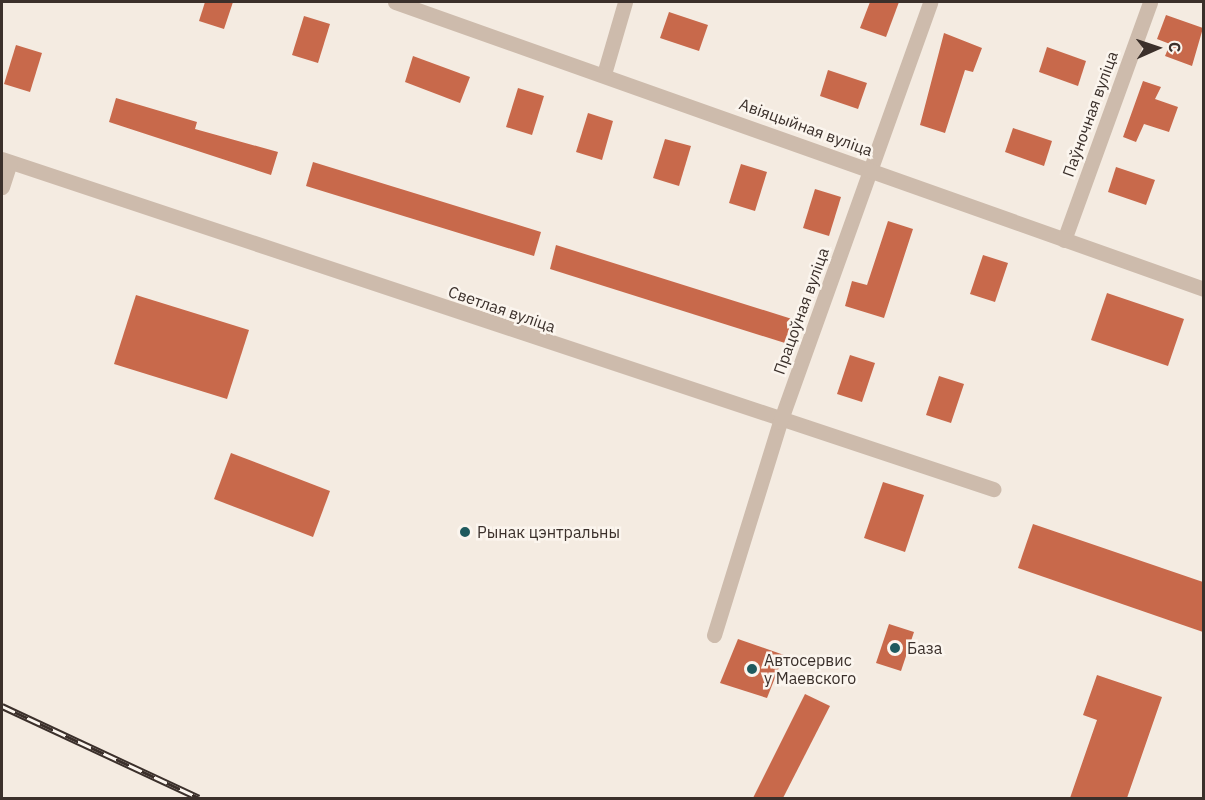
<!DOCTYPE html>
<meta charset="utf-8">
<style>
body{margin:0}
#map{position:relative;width:1205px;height:800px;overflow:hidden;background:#f4ebe1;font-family:"IBM Plex Sans",sans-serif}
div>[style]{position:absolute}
.building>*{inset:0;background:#c8694b}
.minor>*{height:15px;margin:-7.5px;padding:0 7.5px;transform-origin:7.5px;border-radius:7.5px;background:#cdbbac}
.tertiary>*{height:15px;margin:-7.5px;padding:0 7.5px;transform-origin:7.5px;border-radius:7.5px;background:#cdbbac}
.rail>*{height:7px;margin-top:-3.5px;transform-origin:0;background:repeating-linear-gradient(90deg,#fbf5ee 0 14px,#3b302b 0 28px);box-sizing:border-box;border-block:2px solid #3b302b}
.dots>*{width:16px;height:16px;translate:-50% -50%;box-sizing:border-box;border:3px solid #fbf5ee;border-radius:50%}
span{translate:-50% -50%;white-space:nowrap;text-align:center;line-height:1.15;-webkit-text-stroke:5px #fbf5ee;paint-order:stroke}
.street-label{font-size:16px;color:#3b302b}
.poi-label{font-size:16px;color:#3b302b}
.left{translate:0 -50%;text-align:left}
.frame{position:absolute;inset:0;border:3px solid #3b302b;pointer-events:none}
.north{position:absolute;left:1127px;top:18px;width:60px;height:60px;-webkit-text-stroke:4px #fbf5ee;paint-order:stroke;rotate:87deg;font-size:16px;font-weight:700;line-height:24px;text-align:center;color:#3b302b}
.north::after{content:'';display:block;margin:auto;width:21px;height:27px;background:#3b302b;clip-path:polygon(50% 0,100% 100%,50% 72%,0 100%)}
</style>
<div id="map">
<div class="building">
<div style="clip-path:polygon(205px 2px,233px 2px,224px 29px,199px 21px)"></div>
<div style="clip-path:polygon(870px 2px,899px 2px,886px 37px,860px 28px)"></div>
<div style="clip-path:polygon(669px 12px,708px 25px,699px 51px,660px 38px)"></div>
<div style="clip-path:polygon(1166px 15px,1203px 28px,1192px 66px,1165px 56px,1170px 44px,1157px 39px)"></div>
<div style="clip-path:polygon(304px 16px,330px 24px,318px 63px,292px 55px)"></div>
<div style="clip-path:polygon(944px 33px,982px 48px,973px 72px,965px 70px,945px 133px,920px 125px)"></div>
<div style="clip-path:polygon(16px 45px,42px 53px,30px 92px,4px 84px)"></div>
<div style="clip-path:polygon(1047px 47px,1086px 61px,1078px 86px,1039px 72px)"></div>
<div style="clip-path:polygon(413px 56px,470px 77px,460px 103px,405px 82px)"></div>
<div style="clip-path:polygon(828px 70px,867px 83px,858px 109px,820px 96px)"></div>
<div style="clip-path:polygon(1143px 81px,1161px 87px,1155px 99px,1178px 107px,1169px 132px,1144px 124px,1136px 142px,1123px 137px)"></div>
<div style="clip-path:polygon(518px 88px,544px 96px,532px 135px,506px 127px)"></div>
<div style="clip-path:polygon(116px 98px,197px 122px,195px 129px,278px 152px,271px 175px,109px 122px)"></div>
<div style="clip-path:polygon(588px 113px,613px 121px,602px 160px,576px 152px)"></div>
<div style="clip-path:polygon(1013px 128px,1052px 141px,1044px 166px,1005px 152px)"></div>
<div style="clip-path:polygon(665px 139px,691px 146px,679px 186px,653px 178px)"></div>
<div style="clip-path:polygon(313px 162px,541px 232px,534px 256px,306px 186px)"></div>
<div style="clip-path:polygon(741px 164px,767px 172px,755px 211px,729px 203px)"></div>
<div style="clip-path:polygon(1116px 167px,1155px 180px,1146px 205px,1108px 192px)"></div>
<div style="clip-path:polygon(815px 189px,841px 197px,829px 236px,803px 228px)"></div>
<div style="clip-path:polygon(888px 221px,913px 229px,884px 318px,845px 306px,852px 281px,867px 285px)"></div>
<div style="clip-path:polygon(556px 245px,792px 319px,785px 343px,550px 269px)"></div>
<div style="clip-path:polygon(983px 255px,1008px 263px,995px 302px,970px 294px)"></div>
<div style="clip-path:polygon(1107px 293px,1184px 319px,1168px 366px,1091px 340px)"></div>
<div style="clip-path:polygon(136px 295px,249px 330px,227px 399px,114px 364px)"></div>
<div style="clip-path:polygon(850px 355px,875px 363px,862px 402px,837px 394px)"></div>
<div style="clip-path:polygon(939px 376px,964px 384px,951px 423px,926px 415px)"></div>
<div style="clip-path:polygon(231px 453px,330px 491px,313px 537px,214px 499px)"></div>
<div style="clip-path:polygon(883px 482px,924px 495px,905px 552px,864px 538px)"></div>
<div style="clip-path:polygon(1033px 524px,1203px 582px,1203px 632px,1018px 568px)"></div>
<div style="clip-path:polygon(889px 624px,914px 632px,901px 671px,876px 663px)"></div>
<div style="clip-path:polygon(738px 639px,784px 655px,767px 698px,720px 683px)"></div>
<div style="clip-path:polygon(1097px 675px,1162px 697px,1127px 798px,1070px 798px,1097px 720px,1083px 715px)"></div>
<div style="clip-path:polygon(805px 694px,830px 706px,783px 798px,753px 798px)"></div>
</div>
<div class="minor">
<div style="left:604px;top:74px;width:75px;rotate:-73.7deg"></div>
<div style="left:2px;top:159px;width:1045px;rotate:18.42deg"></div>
<div style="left:2px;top:187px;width:26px;rotate:-72deg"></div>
<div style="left:1064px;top:240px;width:253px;rotate:-70.1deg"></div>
<div style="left:714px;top:635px;width:223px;rotate:-72.8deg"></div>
<div style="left:780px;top:422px;width:446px;rotate:-70.3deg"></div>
</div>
<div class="tertiary">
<div style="left:395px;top:2px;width:858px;rotate:19.53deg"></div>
</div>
<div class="rail">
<div style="left:2px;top:706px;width:217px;rotate:25deg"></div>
</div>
<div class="dots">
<div style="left:465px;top:532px;background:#1f5a5e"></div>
<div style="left:895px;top:648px;background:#1f5a5e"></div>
<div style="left:752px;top:669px;background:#1f5a5e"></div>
</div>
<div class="street-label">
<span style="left:1090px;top:114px;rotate:-70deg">Паўночная вуліца</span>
<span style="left:806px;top:127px;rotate:20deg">Авіяцыйная вуліца</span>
<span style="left:502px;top:309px;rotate:19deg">Светлая вуліца</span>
<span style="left:801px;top:311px;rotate:-70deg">Працоўная вуліца</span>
</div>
<div class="poi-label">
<span class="left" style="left:477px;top:532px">Рынак цэнтральны</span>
<span class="left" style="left:907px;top:648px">База</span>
<span class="left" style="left:764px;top:669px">Автосервис<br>у Маевского</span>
</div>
<div class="frame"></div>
<div class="north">С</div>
</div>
